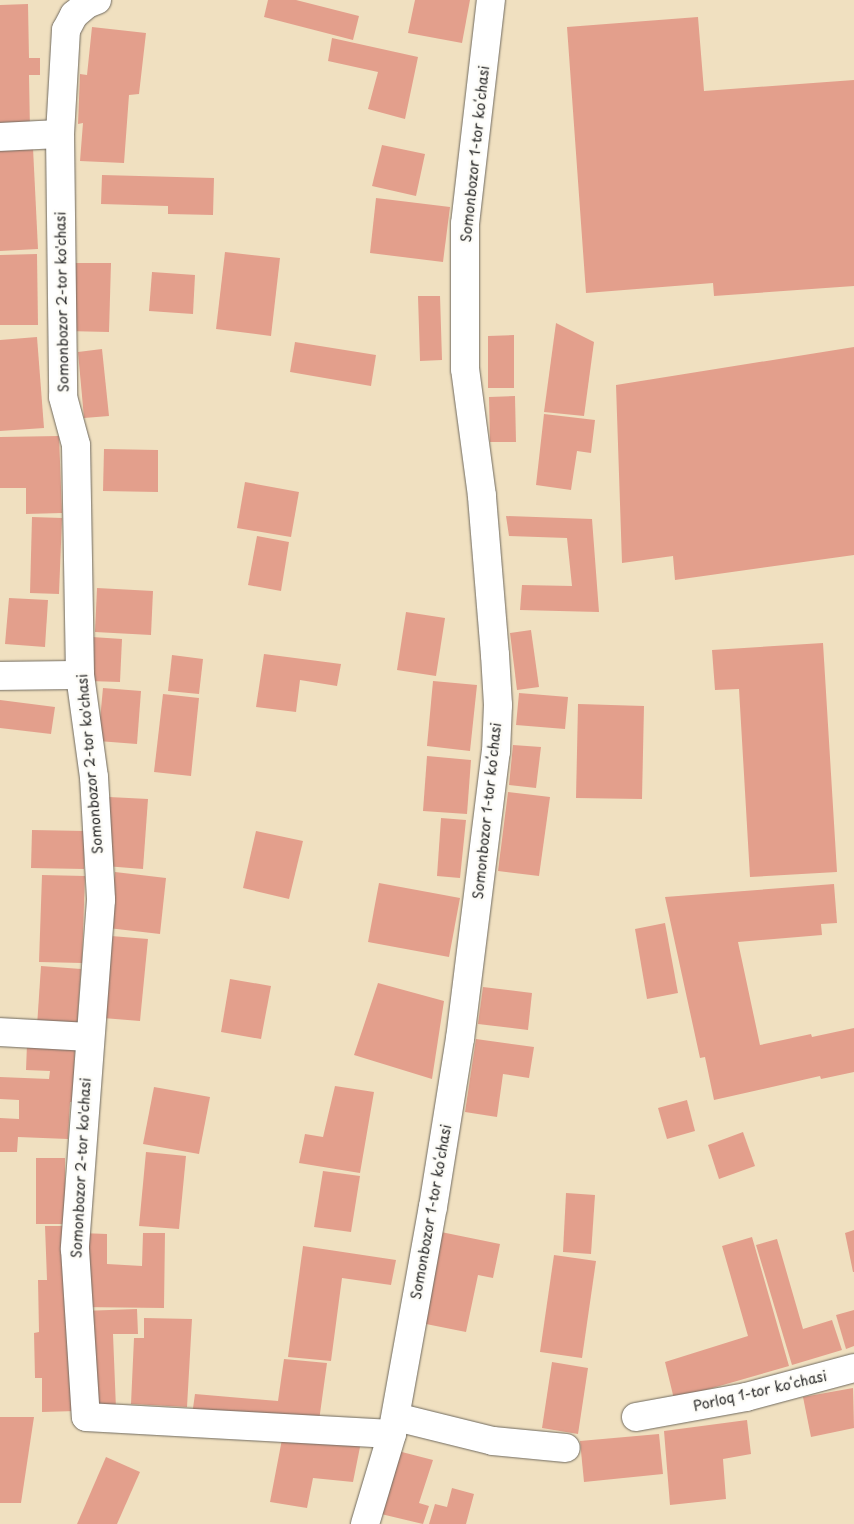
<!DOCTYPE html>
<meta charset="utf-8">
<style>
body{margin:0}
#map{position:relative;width:854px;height:1524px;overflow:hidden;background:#f0e0c0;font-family:"Playpen Sans",sans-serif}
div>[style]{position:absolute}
.building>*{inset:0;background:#e39f8c}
.roads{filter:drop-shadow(0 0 1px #706a5f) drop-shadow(0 0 1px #706a5f)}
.minor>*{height:28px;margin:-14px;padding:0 14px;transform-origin:14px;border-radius:14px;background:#fff}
span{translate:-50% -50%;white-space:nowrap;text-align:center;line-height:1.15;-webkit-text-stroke:5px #fdfcf7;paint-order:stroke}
.street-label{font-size:14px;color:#2b2b2b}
</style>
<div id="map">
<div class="building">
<div style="clip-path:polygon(268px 0,296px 0,359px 16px,353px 40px,264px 17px)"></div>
<div style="clip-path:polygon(415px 0,470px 0,462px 43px,408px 33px)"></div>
<div style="clip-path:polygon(28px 4px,29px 58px,40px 58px,40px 75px,29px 75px,30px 131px,0 132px,0 5px)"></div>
<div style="clip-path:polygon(698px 17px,704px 91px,854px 80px,854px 286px,714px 296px,713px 283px,586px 293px,567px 27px)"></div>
<div style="clip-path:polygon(92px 27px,146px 33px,139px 94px,129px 95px,124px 163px,80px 161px,83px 123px,78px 124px,80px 74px,87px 75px)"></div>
<div style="clip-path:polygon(332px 38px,418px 57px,405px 119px,368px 109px,378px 72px,328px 61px)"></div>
<div style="clip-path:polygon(382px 145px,425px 154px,416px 196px,372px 186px)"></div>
<div style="clip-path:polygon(33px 148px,38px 249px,0 251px,0 150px)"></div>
<div style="clip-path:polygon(102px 175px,214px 178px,213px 215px,168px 214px,168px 206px,101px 204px)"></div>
<div style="clip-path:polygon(376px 198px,450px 207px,443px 262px,370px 253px)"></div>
<div style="clip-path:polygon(225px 252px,280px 258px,271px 336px,216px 329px)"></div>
<div style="clip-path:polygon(37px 254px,38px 325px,0 325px,0 255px)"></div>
<div style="clip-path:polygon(68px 263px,111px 263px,109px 332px,66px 331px)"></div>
<div style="clip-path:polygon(152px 272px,195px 275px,193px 314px,149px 311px)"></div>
<div style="clip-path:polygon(418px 296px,440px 296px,442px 360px,420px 361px)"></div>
<div style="clip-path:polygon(556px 323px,594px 342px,584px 416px,544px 412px)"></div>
<div style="clip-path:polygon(514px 335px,514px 388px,488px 388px,488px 336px)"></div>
<div style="clip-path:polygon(37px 337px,44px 428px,0 431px,0 340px)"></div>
<div style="clip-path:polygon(295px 342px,376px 355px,371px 386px,290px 372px)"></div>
<div style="clip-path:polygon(854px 347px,854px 555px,675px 580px,673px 556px,622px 563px,616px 385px)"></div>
<div style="clip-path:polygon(102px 349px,109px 416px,84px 418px,78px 352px)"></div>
<div style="clip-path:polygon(515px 396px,516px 442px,490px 442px,489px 397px)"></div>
<div style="clip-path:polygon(544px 414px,595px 420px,591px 453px,577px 451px,571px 490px,536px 485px)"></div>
<div style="clip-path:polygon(59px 436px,62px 513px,26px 514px,26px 488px,0 488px,0 437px)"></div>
<div style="clip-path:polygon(104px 449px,158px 450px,158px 492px,103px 491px)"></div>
<div style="clip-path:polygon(245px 482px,299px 492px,291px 537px,237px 528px)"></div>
<div style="clip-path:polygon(506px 516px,592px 519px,599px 612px,520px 610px,522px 585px,572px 586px,567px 538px,509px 536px)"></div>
<div style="clip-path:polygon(32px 517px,62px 518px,59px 594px,30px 593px)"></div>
<div style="clip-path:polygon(257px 536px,289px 542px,281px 591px,248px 585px)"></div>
<div style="clip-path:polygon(97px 588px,153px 591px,151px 635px,95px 632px)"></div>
<div style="clip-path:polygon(9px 598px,48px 600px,45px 647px,5px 644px)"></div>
<div style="clip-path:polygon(406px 612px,445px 618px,436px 676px,397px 670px)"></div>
<div style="clip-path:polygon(531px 630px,539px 687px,517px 690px,510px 633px)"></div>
<div style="clip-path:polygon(92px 637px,122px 639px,120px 682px,89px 681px)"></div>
<div style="clip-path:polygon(823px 643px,837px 872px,750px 877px,739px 689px,715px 690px,712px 650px)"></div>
<div style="clip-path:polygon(264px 654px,341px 664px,337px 686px,300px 680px,296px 712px,256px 707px)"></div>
<div style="clip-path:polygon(172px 655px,203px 659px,199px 694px,168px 691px)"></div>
<div style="clip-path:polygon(433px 681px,477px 685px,470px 751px,427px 746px)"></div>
<div style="clip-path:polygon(103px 688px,141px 691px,137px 744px,98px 741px)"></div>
<div style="clip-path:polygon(519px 693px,568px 697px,565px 729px,516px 725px)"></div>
<div style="clip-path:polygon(163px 694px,199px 698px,191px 776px,154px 772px)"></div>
<div style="clip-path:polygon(0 700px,55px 707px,51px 734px,0 728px)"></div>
<div style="clip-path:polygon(578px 704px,644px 706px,642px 799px,576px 798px)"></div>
<div style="clip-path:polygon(513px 745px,541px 747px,536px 788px,509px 785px)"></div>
<div style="clip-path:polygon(427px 756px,471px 760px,467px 814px,423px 811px)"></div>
<div style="clip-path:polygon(508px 792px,550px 797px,539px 876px,498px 871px)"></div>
<div style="clip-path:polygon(109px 797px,148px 799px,143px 869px,105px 866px)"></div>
<div style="clip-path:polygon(441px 818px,466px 820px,460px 878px,437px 876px)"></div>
<div style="clip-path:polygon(32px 830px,85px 831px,84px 869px,31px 868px)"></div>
<div style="clip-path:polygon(256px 831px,303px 841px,289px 899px,243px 888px)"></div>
<div style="clip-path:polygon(115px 872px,166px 878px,160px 934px,108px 928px)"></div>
<div style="clip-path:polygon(42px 875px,85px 876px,82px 963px,39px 962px)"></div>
<div style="clip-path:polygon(379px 883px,460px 898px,449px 957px,368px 942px)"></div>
<div style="clip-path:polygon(834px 884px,837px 923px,821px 924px,822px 935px,738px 942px,760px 1045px,811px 1034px,812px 1037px,854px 1028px,854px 1072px,821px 1079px,820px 1076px,714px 1100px,705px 1057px,700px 1058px,665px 897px)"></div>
<div style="clip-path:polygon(665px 923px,678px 993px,647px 999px,635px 929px)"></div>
<div style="clip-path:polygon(111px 936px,148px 939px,140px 1021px,103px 1018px)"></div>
<div style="clip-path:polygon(41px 966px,81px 969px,77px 1029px,37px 1026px)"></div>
<div style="clip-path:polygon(230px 979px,271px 986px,261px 1039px,221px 1032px)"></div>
<div style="clip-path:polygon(378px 983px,444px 1001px,432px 1079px,354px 1055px)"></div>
<div style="clip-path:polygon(483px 987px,532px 993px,528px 1030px,478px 1024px)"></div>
<div style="clip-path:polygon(476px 1039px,534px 1047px,529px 1078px,503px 1074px,497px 1117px,465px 1112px)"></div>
<div style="clip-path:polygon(27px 1044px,75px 1046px,73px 1102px,70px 1102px,68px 1139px,18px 1137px,17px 1152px,0 1152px,0 1118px,19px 1119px,19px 1100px,0 1099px,0 1077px,49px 1079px,50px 1071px,26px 1070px)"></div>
<div style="clip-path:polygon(335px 1086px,374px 1092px,360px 1173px,299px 1163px,305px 1134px,323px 1137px)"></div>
<div style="clip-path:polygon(154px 1087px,210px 1097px,199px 1154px,143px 1144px)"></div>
<div style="clip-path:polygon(687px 1100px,695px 1131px,667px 1139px,658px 1108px)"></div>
<div style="clip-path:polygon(743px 1132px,755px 1166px,719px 1179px,708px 1145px)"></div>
<div style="clip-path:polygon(146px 1152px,186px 1156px,179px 1229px,139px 1226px)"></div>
<div style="clip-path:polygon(36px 1158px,65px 1158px,65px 1224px,36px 1224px)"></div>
<div style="clip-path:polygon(323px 1171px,360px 1176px,351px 1232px,314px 1227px)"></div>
<div style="clip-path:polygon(566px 1193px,595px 1195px,591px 1254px,563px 1252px)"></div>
<div style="clip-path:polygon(45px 1226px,68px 1226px,76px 1411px,42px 1412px,42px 1378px,35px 1378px,34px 1333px,39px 1332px,38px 1280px,47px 1280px)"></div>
<div style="clip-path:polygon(854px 1230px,854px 1272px,853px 1272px,845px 1233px)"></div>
<div style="clip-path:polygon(441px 1232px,500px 1244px,493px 1278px,478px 1275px,466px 1332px,421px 1323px)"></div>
<div style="clip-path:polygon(81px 1233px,107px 1234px,107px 1264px,142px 1266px,143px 1233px,165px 1233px,164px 1308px,81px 1307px)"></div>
<div style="clip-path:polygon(752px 1237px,789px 1366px,674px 1399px,665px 1362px,748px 1336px,722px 1246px)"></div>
<div style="clip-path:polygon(777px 1239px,803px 1329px,832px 1320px,842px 1350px,792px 1365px,756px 1245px)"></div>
<div style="clip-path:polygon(303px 1246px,396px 1260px,391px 1285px,342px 1278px,331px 1361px,288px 1357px)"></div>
<div style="clip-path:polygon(554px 1255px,596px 1261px,582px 1358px,540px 1352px)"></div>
<div style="clip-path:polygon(137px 1309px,138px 1334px,113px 1334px,116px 1409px,90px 1410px,82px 1311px)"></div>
<div style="clip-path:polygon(854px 1310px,854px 1346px,846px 1349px,836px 1315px)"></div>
<div style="clip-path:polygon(144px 1318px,192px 1319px,187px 1407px,131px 1404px,134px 1338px,144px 1338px)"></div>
<div style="clip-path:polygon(284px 1359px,327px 1363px,318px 1428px,192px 1415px,195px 1394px,278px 1401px)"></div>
<div style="clip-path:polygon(552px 1362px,588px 1368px,578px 1434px,542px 1428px)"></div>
<div style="clip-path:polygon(853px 1388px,854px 1428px,811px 1437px,803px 1397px)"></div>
<div style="clip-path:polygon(0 1417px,34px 1417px,21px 1503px,0 1503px)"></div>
<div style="clip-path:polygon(747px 1420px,751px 1454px,723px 1459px,726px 1499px,670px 1505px,664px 1431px)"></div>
<div style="clip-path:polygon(283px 1434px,361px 1442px,353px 1482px,313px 1478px,307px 1508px,270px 1502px)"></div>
<div style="clip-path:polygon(659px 1434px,663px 1474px,584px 1482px,580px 1441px)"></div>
<div style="clip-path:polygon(398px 1451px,433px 1460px,419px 1503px,429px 1506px,423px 1524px,381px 1514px)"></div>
<div style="clip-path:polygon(106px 1457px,140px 1472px,117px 1524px,77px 1524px)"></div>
<div style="clip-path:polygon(452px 1488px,474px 1494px,466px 1524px,429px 1524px,435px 1504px,447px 1507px)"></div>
</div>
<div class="roads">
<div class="minor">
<div style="left:97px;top:0;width:11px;rotate:158deg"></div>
<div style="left:87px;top:4px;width:17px;rotate:140deg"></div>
<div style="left:74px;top:15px;width:17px;rotate:118deg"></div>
<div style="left:66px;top:30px;width:104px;rotate:93.3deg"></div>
<div style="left:60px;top:134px;width:263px;rotate:89.3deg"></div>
<div style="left:63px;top:397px;width:50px;rotate:74.8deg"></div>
<div style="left:76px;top:445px;width:230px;rotate:89deg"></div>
<div style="left:80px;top:675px;width:103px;rotate:82.2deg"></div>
<div style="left:94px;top:777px;width:123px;rotate:86.7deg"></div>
<div style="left:101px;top:900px;width:350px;rotate:94.3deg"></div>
<div style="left:75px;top:1249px;width:168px;rotate:86.3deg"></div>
<div style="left:86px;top:1417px;width:306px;rotate:3.2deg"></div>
<div style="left:0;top:137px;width:60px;rotate:-2.9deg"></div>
<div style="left:0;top:676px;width:80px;rotate:-0.7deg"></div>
<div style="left:0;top:1032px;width:89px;rotate:3.2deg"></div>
<div style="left:396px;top:1417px;width:100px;rotate:13.9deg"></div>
<div style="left:493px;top:1441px;width:73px;rotate:5.5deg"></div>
<div style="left:636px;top:1417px;width:112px;rotate:-10.3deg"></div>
<div style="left:746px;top:1397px;width:112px;rotate:-15deg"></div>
<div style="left:365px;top:1524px;width:94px;rotate:-73.3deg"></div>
<div style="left:392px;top:1434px;width:231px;rotate:-79.8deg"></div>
<div style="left:433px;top:1207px;width:170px;rotate:-80.9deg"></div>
<div style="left:460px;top:1039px;width:289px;rotate:-82.9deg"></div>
<div style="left:496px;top:752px;width:47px;rotate:-87.6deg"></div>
<div style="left:498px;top:705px;width:50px;rotate:-93.4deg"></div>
<div style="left:495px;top:655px;width:160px;rotate:-94.7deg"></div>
<div style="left:482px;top:496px;width:128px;rotate:-97.6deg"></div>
<div style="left:465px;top:369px;width:145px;rotate:-90deg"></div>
<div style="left:465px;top:224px;width:226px;rotate:-83.4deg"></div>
</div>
</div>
<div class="street-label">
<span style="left:475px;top:154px;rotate:-84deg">Somonbozor 1-tor koʻchasi</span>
<span style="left:62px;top:302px;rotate:-91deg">Somonbozor 2-tor ko'chasi</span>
<span style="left:90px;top:764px;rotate:-95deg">Somonbozor 2-tor ko'chasi</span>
<span style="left:487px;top:811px;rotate:-84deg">Somonbozor 1-tor koʻchasi</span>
<span style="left:81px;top:1168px;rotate:-87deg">Somonbozor 2-tor ko'chasi</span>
<span style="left:431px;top:1212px;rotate:-80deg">Somonbozor 1-tor koʻchasi</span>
<span style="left:760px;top:1391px;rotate:-13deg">Porloq 1-tor koʻchasi</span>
</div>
</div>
